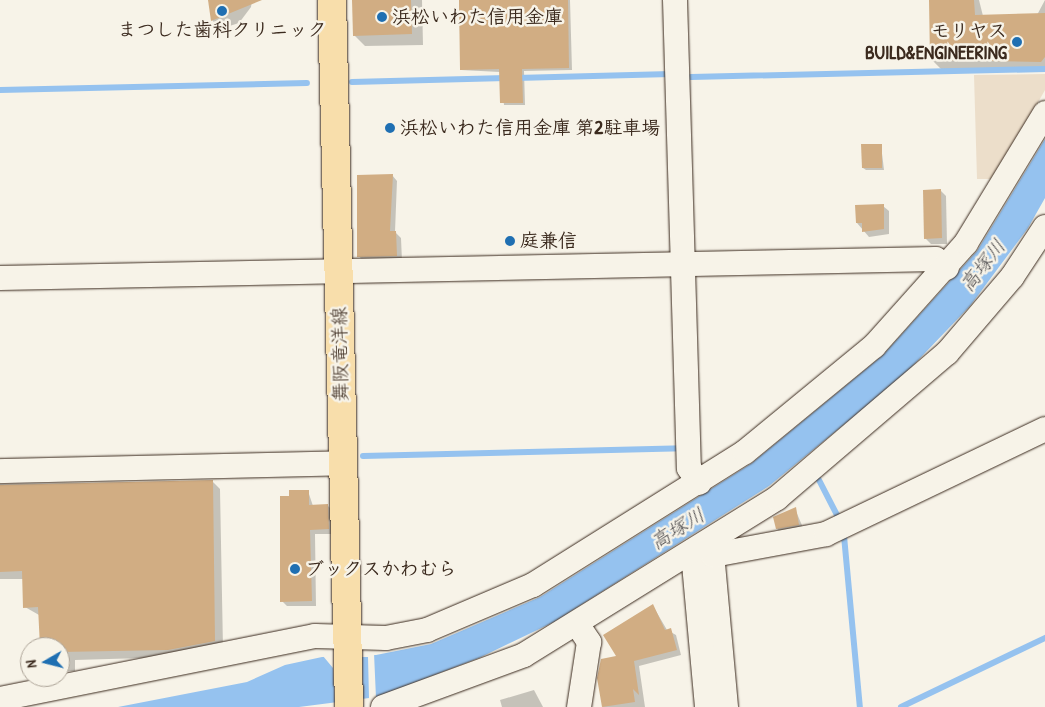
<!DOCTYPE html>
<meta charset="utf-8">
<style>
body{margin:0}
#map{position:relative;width:1045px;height:707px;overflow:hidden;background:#f7f3e8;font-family:"Patrick Hand","Klee One",sans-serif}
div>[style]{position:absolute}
.built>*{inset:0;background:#ecdeca}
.water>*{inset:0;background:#95c2ef}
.pier>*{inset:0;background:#f7f3e8}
.shadow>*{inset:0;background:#0003}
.stream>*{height:6px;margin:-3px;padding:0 3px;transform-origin:3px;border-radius:3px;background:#95c2ef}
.building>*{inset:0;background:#d1ad83}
.roads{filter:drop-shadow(0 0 1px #3b2a1e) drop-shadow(0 0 1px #3b2a1e)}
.minor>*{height:24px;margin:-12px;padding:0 12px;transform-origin:12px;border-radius:12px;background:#f7f3e8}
.major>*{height:28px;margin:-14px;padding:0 14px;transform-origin:14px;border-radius:14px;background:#f8deab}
.dots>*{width:14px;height:14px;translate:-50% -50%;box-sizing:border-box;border:2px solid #f7f3e8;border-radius:50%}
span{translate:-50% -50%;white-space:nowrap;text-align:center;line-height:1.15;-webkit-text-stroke:5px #f7f3e8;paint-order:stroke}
.poi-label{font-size:19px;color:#3b2a1e;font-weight:700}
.left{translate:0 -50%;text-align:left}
.right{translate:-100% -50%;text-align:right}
.street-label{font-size:19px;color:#3b2a1e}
.water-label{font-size:20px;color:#525052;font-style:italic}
.north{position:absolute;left:20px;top:637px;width:50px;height:50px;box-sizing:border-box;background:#f7f3e8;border:1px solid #aca397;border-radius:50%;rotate:262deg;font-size:14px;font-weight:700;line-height:20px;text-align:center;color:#3b2a1e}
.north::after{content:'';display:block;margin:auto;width:18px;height:22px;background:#1f6fb2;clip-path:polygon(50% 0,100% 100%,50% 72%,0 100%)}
</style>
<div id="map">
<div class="built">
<div style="clip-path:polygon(1045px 74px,1045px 90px,995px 179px,977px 179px,974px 75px)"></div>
</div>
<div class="water">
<div style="clip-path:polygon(1045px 139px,1045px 198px,1028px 228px,970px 306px,902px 377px,769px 486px,554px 622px,479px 658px,377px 697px,299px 707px,118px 707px,247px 682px,285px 665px,322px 657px,376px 655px,431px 644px,540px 597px,752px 463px,883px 355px,977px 251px)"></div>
</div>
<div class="pier">
<div style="clip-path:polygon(374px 653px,376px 698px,369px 699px,368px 657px,362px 657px,363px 701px,335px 705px,333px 668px,323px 656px)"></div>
</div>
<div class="shadow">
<div style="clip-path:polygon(209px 0,252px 0,251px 7px,239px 23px,220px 29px,212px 20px)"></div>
<div style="clip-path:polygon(354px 0,422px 0,423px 45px,365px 46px,354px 35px)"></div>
<div style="clip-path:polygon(459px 0,570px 0,572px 70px,524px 71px,525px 105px,504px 105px,500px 72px,461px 70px)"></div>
<div style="clip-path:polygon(930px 0,979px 0,983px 16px,1037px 15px,1045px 0,1045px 71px,941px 69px,931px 59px)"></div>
<div style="clip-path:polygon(881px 145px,884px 170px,866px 170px,863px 168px)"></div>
<div style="clip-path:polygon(392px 175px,397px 181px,395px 232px,401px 238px,402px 261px,364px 262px,359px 256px)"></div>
<div style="clip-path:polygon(940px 190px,946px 196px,947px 244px,931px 244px,925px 238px)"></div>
<div style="clip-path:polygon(883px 206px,889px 211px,889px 234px,869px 237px,857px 223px)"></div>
<div style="clip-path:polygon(212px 481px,220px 489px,223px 648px,177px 657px,75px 660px,75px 671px,60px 671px,60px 647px,41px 647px,39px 615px,25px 607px,24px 579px,0 579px,0 484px)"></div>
<div style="clip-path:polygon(308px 491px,313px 506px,328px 506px,333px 511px,334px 534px,315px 534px,316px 606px,287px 606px,282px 601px,291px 497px)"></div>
<div style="clip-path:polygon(795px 509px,804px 530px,783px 534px,777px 529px)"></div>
<div style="clip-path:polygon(653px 606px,667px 630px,676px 635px,681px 655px,639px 666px,645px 707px,603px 707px,601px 664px,618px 657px)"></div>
<div style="clip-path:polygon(534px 690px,543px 707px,502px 707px,500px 700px)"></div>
</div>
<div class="stream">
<div style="left:691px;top:77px;width:354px;rotate:-1.3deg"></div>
<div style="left:516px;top:78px;width:155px;rotate:-1.5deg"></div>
<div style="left:352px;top:82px;width:154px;rotate:-1.5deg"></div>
<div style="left:0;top:90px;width:307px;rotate:-1.3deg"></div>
<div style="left:363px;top:456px;width:320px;rotate:-1.4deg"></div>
<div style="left:819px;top:480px;width:42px;rotate:62.8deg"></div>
<div style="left:844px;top:536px;width:172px;rotate:84.7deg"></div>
<div style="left:901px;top:707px;width:160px;rotate:-25.6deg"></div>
</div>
<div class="building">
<div style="clip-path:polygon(208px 0,262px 0,211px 21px)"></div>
<div style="clip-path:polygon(352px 0,411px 0,412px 34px,353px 36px)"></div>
<div style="clip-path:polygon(459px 0,568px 0,569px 68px,522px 69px,523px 103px,500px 103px,499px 69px,460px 70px)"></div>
<div style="clip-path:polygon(929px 0,974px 0,975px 15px,1045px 13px,1045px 57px,1041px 62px,930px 60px)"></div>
<div style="clip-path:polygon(861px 144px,882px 144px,882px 168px,862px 168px)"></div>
<div style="clip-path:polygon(393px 174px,390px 231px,396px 231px,397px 256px,357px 257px,357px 175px)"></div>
<div style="clip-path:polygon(941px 189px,942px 238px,924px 239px,923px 190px)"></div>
<div style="clip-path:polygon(884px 204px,884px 229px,862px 232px,862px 223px,856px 223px,855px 205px)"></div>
<div style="clip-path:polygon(213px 480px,215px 641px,168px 650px,60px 652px,60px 647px,40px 647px,38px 607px,23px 608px,22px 571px,0 572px,0 485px)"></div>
<div style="clip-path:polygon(289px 490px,309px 490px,309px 505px,328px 504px,329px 529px,310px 530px,312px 601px,280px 602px,280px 496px,289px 496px)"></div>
<div style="clip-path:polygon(796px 507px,799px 525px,776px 529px,773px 517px)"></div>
<div style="clip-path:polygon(653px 604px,665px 630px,671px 628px,677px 650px,634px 661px,639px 695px,633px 689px,635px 702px,602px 707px,597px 678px,601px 659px,616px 656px,603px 635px)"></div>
</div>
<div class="roads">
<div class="minor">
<div style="left:675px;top:0;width:468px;rotate:88.3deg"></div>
<div style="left:689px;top:468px;width:18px;rotate:56deg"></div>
<div style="left:0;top:278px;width:936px;rotate:-1.16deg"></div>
<div style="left:936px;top:259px;width:14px;rotate:39deg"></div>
<div style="left:0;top:471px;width:343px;rotate:-1.3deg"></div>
<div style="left:711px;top:542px;width:166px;rotate:84.8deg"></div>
<div style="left:693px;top:553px;width:155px;rotate:84.8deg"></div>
<div style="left:713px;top:555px;width:115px;rotate:-10.5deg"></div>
<div style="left:826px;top:534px;width:243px;rotate:-25.6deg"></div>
<div style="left:577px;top:624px;width:22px;rotate:56deg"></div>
<div style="left:589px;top:642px;width:66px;rotate:98.7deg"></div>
<div style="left:0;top:699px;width:321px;rotate:-11.3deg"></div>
<div style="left:315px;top:636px;width:71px;rotate:1.6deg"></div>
<div style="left:386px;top:638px;width:42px;rotate:-11deg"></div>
<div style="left:427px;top:630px;width:115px;rotate:-23deg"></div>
<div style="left:533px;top:585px;width:250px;rotate:-32.1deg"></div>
<div style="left:745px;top:452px;width:167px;rotate:-39.4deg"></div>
<div style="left:874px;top:346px;width:138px;rotate:-48.2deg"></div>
<div style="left:966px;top:243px;width:152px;rotate:-58.7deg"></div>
<div style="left:383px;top:707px;width:150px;rotate:-20.2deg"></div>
<div style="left:524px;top:655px;width:298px;rotate:-31.8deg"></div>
<div style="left:777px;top:498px;width:223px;rotate:-40.5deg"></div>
<div style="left:947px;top:353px;width:100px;rotate:-49.5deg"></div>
<div style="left:1012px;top:277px;width:60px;rotate:-56.6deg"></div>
</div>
<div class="major">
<div style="left:332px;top:0;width:707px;rotate:88.62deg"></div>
</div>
</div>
<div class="dots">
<div style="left:222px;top:11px;background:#1f6fb2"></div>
<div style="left:382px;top:17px;background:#1f6fb2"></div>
<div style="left:1017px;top:42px;background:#1f6fb2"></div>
<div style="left:390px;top:128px;background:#1f6fb2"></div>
<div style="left:510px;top:241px;background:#1f6fb2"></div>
<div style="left:295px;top:569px;background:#1f6fb2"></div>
</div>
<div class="poi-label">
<span class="left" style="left:392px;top:17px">浜松いわた信用金庫</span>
<span style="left:222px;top:30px">まつした歯科クリニック</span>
<span class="right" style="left:1007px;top:42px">モリヤス<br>BUILD&amp;ENGINEERING</span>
<span class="left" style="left:400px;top:128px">浜松いわた信用金庫 第2駐車場</span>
<span class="left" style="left:520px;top:241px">庭兼信</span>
<span class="left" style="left:305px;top:569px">ブックスかわむら</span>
</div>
<div class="street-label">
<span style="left:340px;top:354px;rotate:-91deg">舞阪竜洋線</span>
</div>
<div class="water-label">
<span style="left:982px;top:265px;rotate:-52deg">高塚川</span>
<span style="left:677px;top:528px;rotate:-32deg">高塚川</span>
</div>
<div class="north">N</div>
</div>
